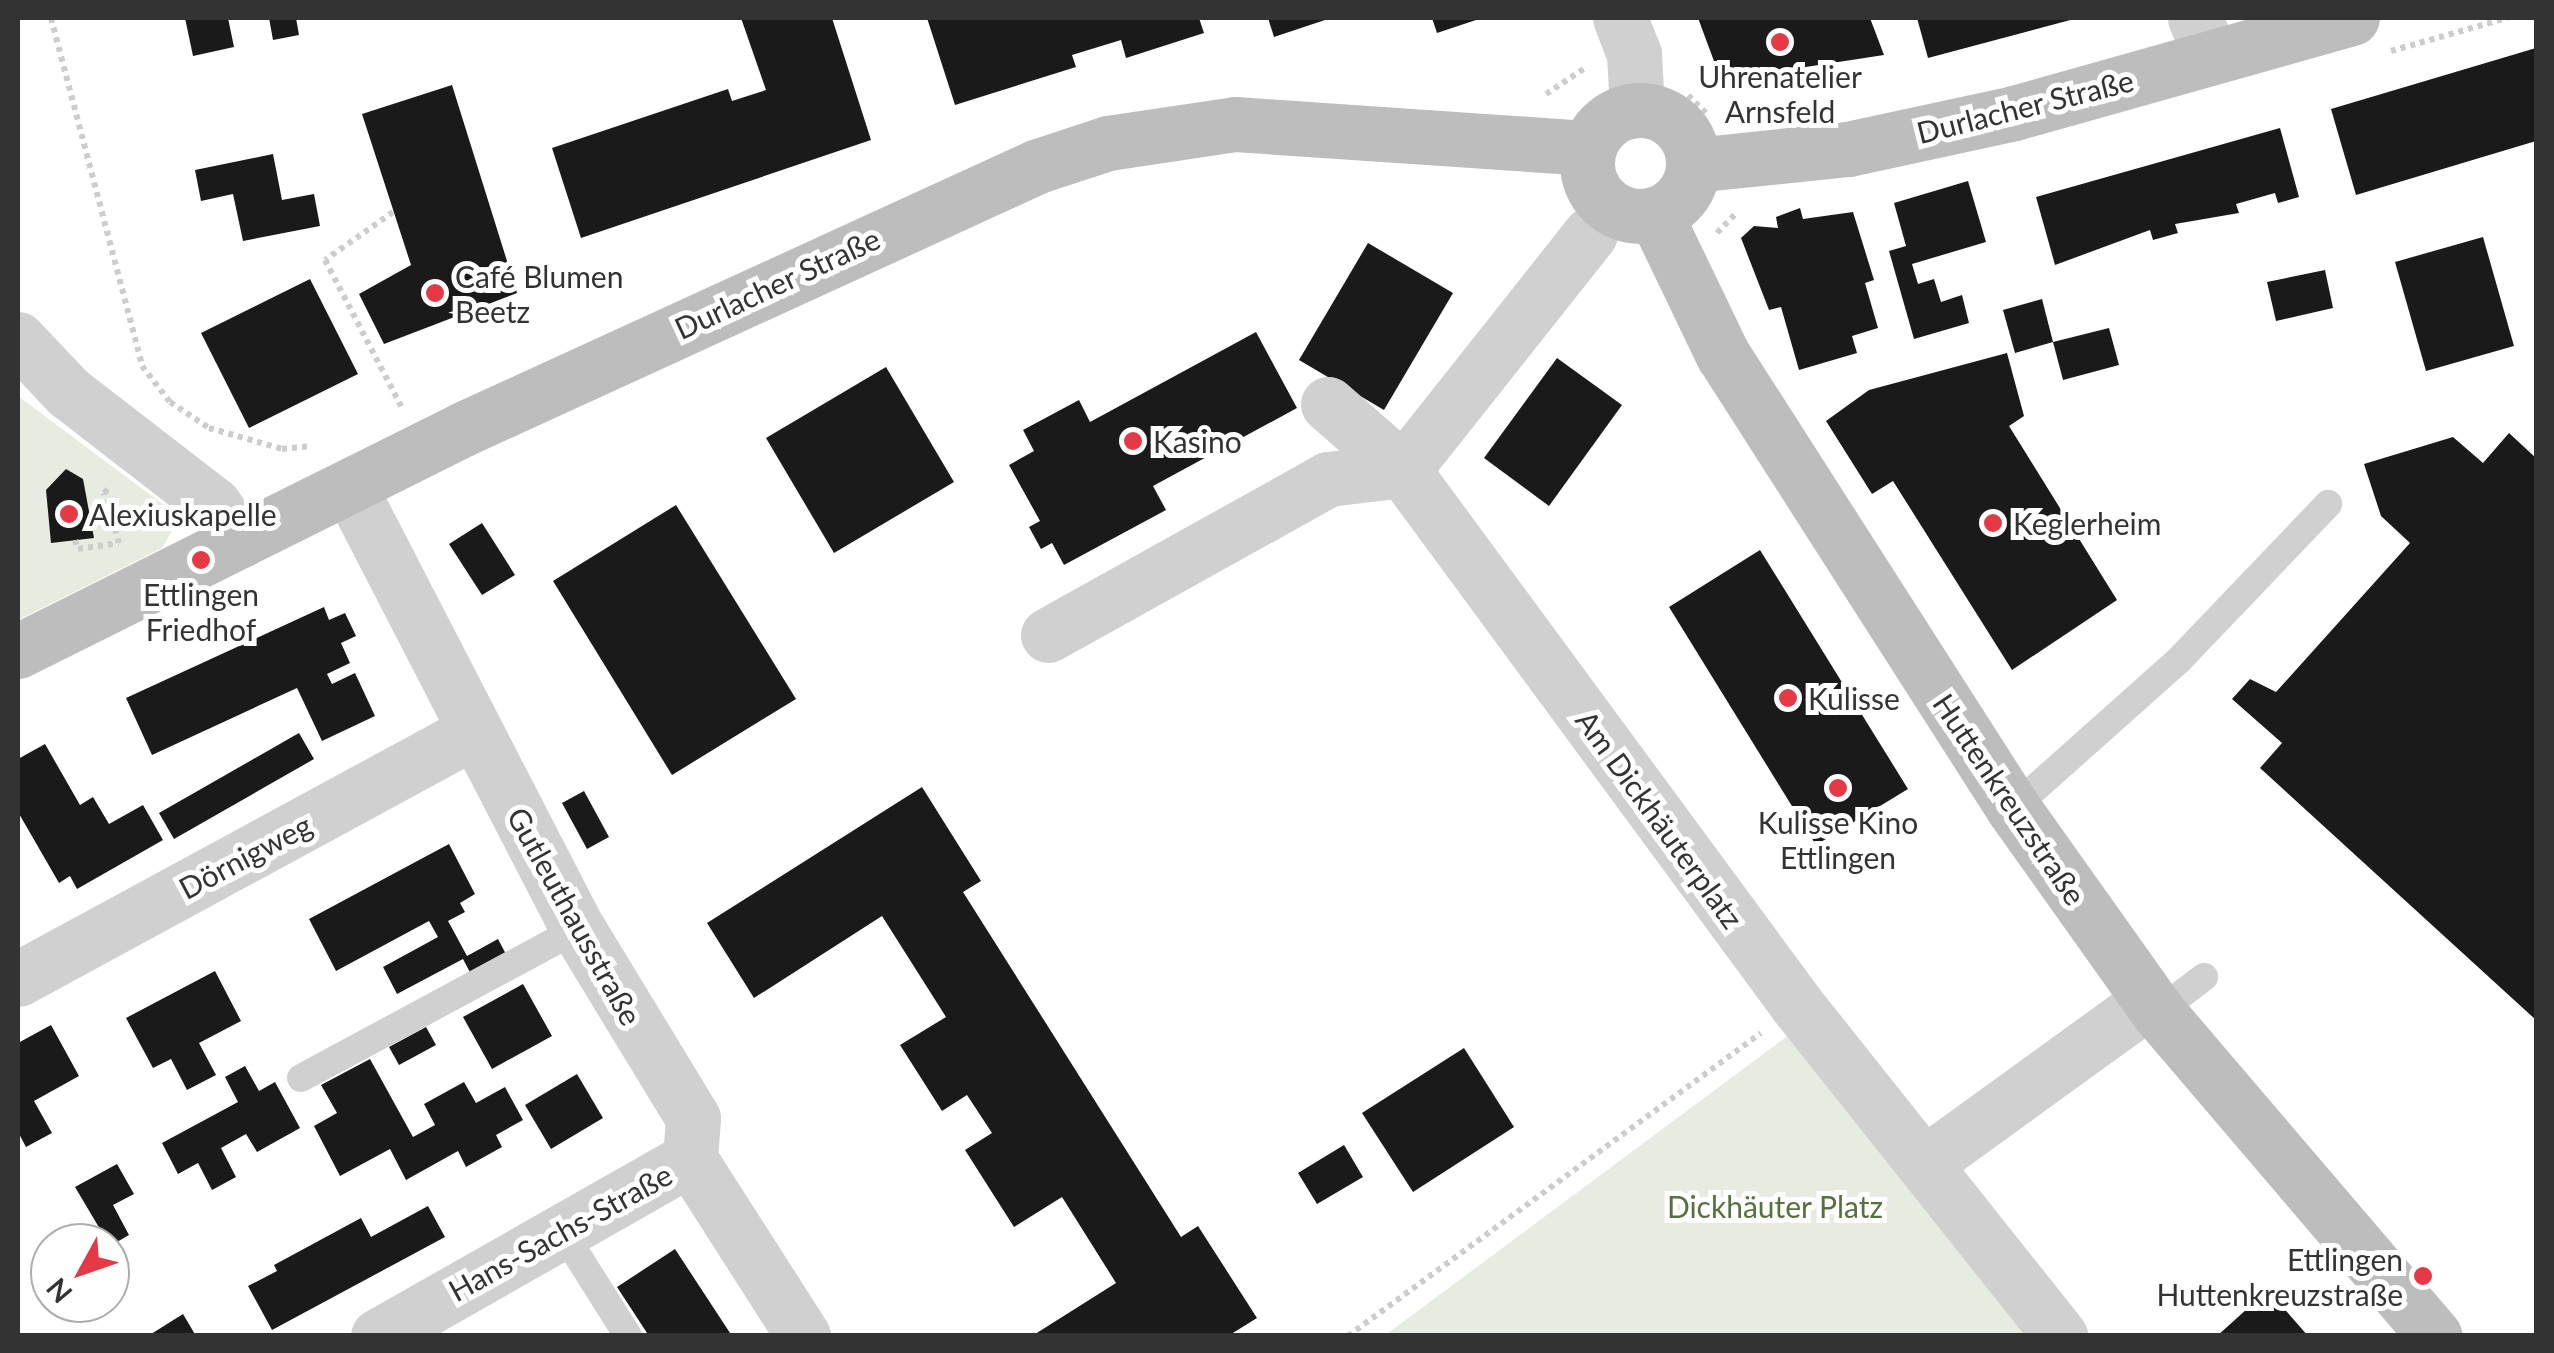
<!DOCTYPE html>
<meta charset="utf-8">
<style>
body{margin:0}
#map{position:relative;width:2554px;height:1353px;overflow:hidden;background:#fff;font-family:Lato,sans-serif}
div>[style]{position:absolute}
.green>*{inset:0;background:#e6ecdf}
.building>*{inset:0;background:#1a1a1a}
.path>*{height:6px;margin-top:-3px;transform-origin:0;background:repeating-linear-gradient(90deg,#cdcdcd 0 5px,transparent 0 10px)}
.lane>*{height:28px;margin:-14px;padding:0 14px;transform-origin:14px;border-radius:14px;background:#d0d0d0}
.street>*{height:55px;margin:-27.5px;padding:0 27.5px;transform-origin:27.5px;border-radius:27.5px;background:#d0d0d0}
.secondary>*{height:55px;margin:-27.5px;padding:0 27.5px;transform-origin:27.5px;border-radius:27.5px;background:#bdbdbd}
.secondary>.ring{margin:-27.5px;padding:0;box-sizing:content-box;background:none;border:55px solid #bdbdbd;border-radius:50%}
.dots>*{width:28px;height:28px;translate:-50% -50%;box-sizing:border-box;border:5px solid #fff;border-radius:50%}
span{translate:-50% -50%;white-space:nowrap;text-align:center;line-height:1.15;-webkit-text-stroke:10px #fff;paint-order:stroke}
.poi-label{font-size:30px;color:#333}
.left{translate:0 -50%;text-align:left}
.right{translate:-100% -50%;text-align:right}
.street-label{font-size:30px;color:#333}
.park-label{font-size:30px;color:#56703f}
.frame{position:absolute;inset:0;border:20px solid #333;pointer-events:none}
.north{position:absolute;left:30px;top:1223px;width:100px;height:100px;box-sizing:border-box;background:#fff;border:2px solid #adadad;border-radius:50%;rotate:230deg;font-size:28px;font-weight:700;line-height:40px;text-align:center;color:#333}
.north::after{content:'';display:block;margin:auto;width:35px;height:45px;background:#e63946;clip-path:polygon(50% 0,100% 100%,50% 72%,0 100%)}
</style>
<div id="map">
<div class="green">
<div style="clip-path:polygon(18px 396px,180px 517px,162px 548px,18px 620px)"></div>
<div style="clip-path:polygon(1801px 1026px,2026px 1336px,1384px 1336px)"></div>
</div>
<div class="building">
<div style="clip-path:polygon(185px 18px,228px 18px,234px 47px,193px 56px)"></div>
<div style="clip-path:polygon(269px 18px,296px 18px,299px 35px,273px 40px)"></div>
<div style="clip-path:polygon(741px 18px,832px 18px,871px 140px,581px 238px,552px 148px,728px 89px,732px 101px,766px 90px)"></div>
<div style="clip-path:polygon(927px 18px,1199px 18px,1204px 33px,1126px 58px,1121px 40px,1072px 55px,1076px 67px,955px 105px)"></div>
<div style="clip-path:polygon(1268px 18px,1331px 18px,1274px 37px)"></div>
<div style="clip-path:polygon(1432px 18px,1482px 18px,1437px 33px)"></div>
<div style="clip-path:polygon(1698px 18px,1870px 18px,1884px 55px,1721px 80px)"></div>
<div style="clip-path:polygon(1917px 18px,2074px 18px,2074px 19px,1928px 58px)"></div>
<div style="clip-path:polygon(2536px 48px,2536px 141px,2356px 195px,2331px 109px)"></div>
<div style="clip-path:polygon(452px 85px,517px 293px,384px 344px,359px 294px,411px 265px,362px 114px)"></div>
<div style="clip-path:polygon(2280px 128px,2299px 197px,2278px 203px,2275px 193px,2236px 204px,2239px 213px,2175px 224px,2178px 233px,2153px 240px,2150px 230px,2055px 265px,2036px 197px)"></div>
<div style="clip-path:polygon(273px 154px,282px 200px,314px 194px,320px 226px,243px 241px,233px 194px,201px 201px,195px 170px)"></div>
<div style="clip-path:polygon(1968px 181px,1986px 242px,1912px 264px,1918px 284px,1934px 279px,1941px 302px,1962px 295px,1969px 323px,1914px 339px,1889px 251px,1906px 246px,1894px 203px)"></div>
<div style="clip-path:polygon(1800px 208px,1803px 219px,1853px 212px,1874px 280px,1865px 283px,1878px 328px,1852px 336px,1857px 353px,1799px 370px,1781px 307px,1769px 310px,1741px 238px,1754px 226px,1778px 228px,1776px 217px)"></div>
<div style="clip-path:polygon(2483px 237px,2514px 346px,2426px 371px,2395px 262px)"></div>
<div style="clip-path:polygon(1368px 243px,1453px 293px,1384px 410px,1299px 360px)"></div>
<div style="clip-path:polygon(2325px 270px,2333px 308px,2276px 321px,2267px 282px)"></div>
<div style="clip-path:polygon(310px 279px,358px 374px,249px 428px,201px 333px)"></div>
<div style="clip-path:polygon(2042px 299px,2053px 342px,2015px 353px,2003px 310px)"></div>
<div style="clip-path:polygon(2109px 328px,2119px 365px,2063px 380px,2053px 342px)"></div>
<div style="clip-path:polygon(1256px 332px,1297px 408px,1153px 486px,1166px 510px,1064px 565px,1052px 543px,1041px 549px,1029px 527px,1040px 521px,1009px 465px,1034px 451px,1023px 430px,1079px 400px,1090px 422px)"></div>
<div style="clip-path:polygon(2007px 353px,2024px 416px,2009px 426px,2117px 600px,2012px 670px,1893px 481px,1872px 494px,1826px 421px,1869px 390px)"></div>
<div style="clip-path:polygon(1557px 358px,1622px 405px,1549px 506px,1484px 458px)"></div>
<div style="clip-path:polygon(886px 367px,954px 482px,834px 553px,766px 438px)"></div>
<div style="clip-path:polygon(2509px 433px,2536px 458px,2536px 1020px,2260px 768px,2282px 743px,2232px 699px,2250px 679px,2276px 692px,2410px 543px,2381px 516px,2364px 464px,2453px 437px,2483px 463px)"></div>
<div style="clip-path:polygon(66px 469px,83px 479px,94px 538px,51px 543px,46px 490px)"></div>
<div style="clip-path:polygon(676px 505px,796px 699px,672px 775px,553px 581px)"></div>
<div style="clip-path:polygon(482px 523px,515px 575px,482px 595px,449px 544px)"></div>
<div style="clip-path:polygon(1760px 550px,1908px 789px,1816px 845px,1669px 607px)"></div>
<div style="clip-path:polygon(324px 607px,329px 620px,345px 613px,356px 636px,341px 643px,350px 663px,327px 674px,332px 684px,355px 673px,375px 716px,322px 741px,297px 688px,152px 755px,126px 698px)"></div>
<div style="clip-path:polygon(299px 733px,314px 759px,174px 839px,159px 813px)"></div>
<div style="clip-path:polygon(45px 744px,80px 805px,93px 797px,109px 824px,143px 805px,163px 840px,77px 889px,70px 876px,59px 883px,18px 812px,18px 759px)"></div>
<div style="clip-path:polygon(922px 787px,981px 881px,963px 892px,1181px 1237px,1198px 1226px,1257px 1318px,1228px 1336px,1032px 1336px,1116px 1283px,1062px 1197px,1014px 1227px,965px 1150px,992px 1133px,967px 1095px,942px 1111px,900px 1045px,946px 1017px,882px 916px,754px 998px,707px 923px)"></div>
<div style="clip-path:polygon(584px 791px,609px 837px,587px 849px,562px 803px)"></div>
<div style="clip-path:polygon(449px 844px,475px 894px,460px 903px,465px 912px,448px 921px,453px 930px,467px 956px,498px 939px,508px 958px,473px 978px,463px 959px,397px 994px,383px 967px,438px 937px,429px 921px,336px 971px,309px 919px)"></div>
<div style="clip-path:polygon(215px 971px,241px 1021px,199px 1043px,216px 1075px,187px 1090px,171px 1059px,153px 1068px,126px 1018px)"></div>
<div style="clip-path:polygon(523px 984px,552px 1036px,492px 1069px,463px 1017px)"></div>
<div style="clip-path:polygon(51px 1025px,79px 1076px,34px 1101px,52px 1133px,26px 1147px,18px 1132px,18px 1043px)"></div>
<div style="clip-path:polygon(426px 1027px,436px 1045px,399px 1065px,389px 1047px)"></div>
<div style="clip-path:polygon(1464px 1048px,1514px 1127px,1413px 1192px,1362px 1113px)"></div>
<div style="clip-path:polygon(370px 1059px,413px 1137px,435px 1125px,424px 1104px,464px 1082px,476px 1103px,505px 1087px,523px 1120px,496px 1135px,502px 1147px,466px 1167px,458px 1151px,406px 1180px,390px 1149px,340px 1176px,314px 1126px,337px 1113px,321px 1085px)"></div>
<div style="clip-path:polygon(245px 1066px,259px 1091px,275px 1082px,300px 1128px,257px 1152px,246px 1134px,221px 1148px,236px 1177px,212px 1190px,198px 1163px,178px 1174px,162px 1143px,238px 1102px,225px 1077px)"></div>
<div style="clip-path:polygon(577px 1074px,603px 1118px,551px 1149px,525px 1105px)"></div>
<div style="clip-path:polygon(1344px 1145px,1363px 1177px,1317px 1204px,1298px 1173px)"></div>
<div style="clip-path:polygon(117px 1164px,134px 1194px,113px 1205px,129px 1235px,110px 1246px,75px 1187px)"></div>
<div style="clip-path:polygon(428px 1206px,445px 1237px,272px 1330px,248px 1286px,277px 1271px,274px 1265px,361px 1218px,371px 1237px)"></div>
<div style="clip-path:polygon(675px 1249px,732px 1336px,649px 1336px,617px 1287px)"></div>
<div style="clip-path:polygon(2268px 1290px,2308px 1336px,2217px 1336px)"></div>
<div style="clip-path:polygon(183px 1314px,196px 1336px,148px 1336px)"></div>
</div>
<div class="path">
<div style="left:51px;top:18px;width:360px;rotate:75.3deg"></div>
<div style="left:142px;top:366px;width:46px;rotate:52.1deg"></div>
<div style="left:170px;top:402px;width:47px;rotate:33.7deg"></div>
<div style="left:209px;top:428px;width:76px;rotate:16deg"></div>
<div style="left:282px;top:449px;width:27px;rotate:-6deg"></div>
<div style="left:2391px;top:51px;width:121px;rotate:-15.9deg"></div>
<div style="left:1546px;top:94px;width:47px;rotate:-33.7deg"></div>
<div style="left:1688px;top:95px;width:28px;rotate:45deg"></div>
<div style="left:393px;top:212px;width:83px;rotate:144.8deg"></div>
<div style="left:325px;top:260px;width:167px;rotate:62.5deg"></div>
<div style="left:1717px;top:233px;width:28px;rotate:-46deg"></div>
<div style="left:75px;top:540px;width:9px;rotate:72deg"></div>
<div style="left:78px;top:549px;width:41px;rotate:-8.3deg"></div>
<div style="left:119px;top:543px;width:52px;rotate:-106.7deg"></div>
<div style="left:104px;top:493px;width:10px;rotate:-45deg"></div>
<div style="left:1348px;top:1336px;width:512px;rotate:-36.27deg"></div>
</div>
<div class="lane">
<div style="left:2013px;top:808px;width:222px;rotate:-41.7deg"></div>
<div style="left:2179px;top:660px;width:216px;rotate:-46.3deg"></div>
<div style="left:2158px;top:1012px;width:58px;rotate:-37.3deg"></div>
<div style="left:301px;top:1078px;width:315px;rotate:-28.3deg"></div>
<div style="left:562px;top:1231px;width:124px;rotate:57.8deg"></div>
</div>
<div class="street">
<div style="left:1620px;top:18px;width:39px;rotate:69deg"></div>
<div style="left:1634px;top:54px;width:56px;rotate:86.9deg"></div>
<div style="left:2195px;top:18px;width:42px;rotate:67.7deg"></div>
<div style="left:18px;top:339px;width:73px;rotate:46.7deg"></div>
<div style="left:68px;top:392px;width:185px;rotate:37.7deg"></div>
<div style="left:214px;top:505px;width:44px;rotate:54.2deg"></div>
<div style="left:1328px;top:404px;width:100px;rotate:41.3deg"></div>
<div style="left:1403px;top:470px;width:301px;rotate:-51.6deg"></div>
<div style="left:350px;top:488px;width:496px;rotate:62.7deg"></div>
<div style="left:578px;top:929px;width:221px;rotate:58.7deg"></div>
<div style="left:693px;top:1118px;width:41px;rotate:94.2deg"></div>
<div style="left:690px;top:1159px;width:210px;rotate:57.4deg"></div>
<div style="left:1048px;top:635px;width:321px;rotate:-29.1deg"></div>
<div style="left:1328px;top:479px;width:76px;rotate:-6.8deg"></div>
<div style="left:1403px;top:470px;width:664px;rotate:53.63deg"></div>
<div style="left:1797px;top:1005px;width:423px;rotate:51.5deg"></div>
<div style="left:18px;top:979px;width:518px;rotate:-28.5deg"></div>
<div style="left:1925px;top:1163px;width:276px;rotate:-35.9deg"></div>
<div style="left:378px;top:1336px;width:359px;rotate:-29.6deg"></div>
</div>
<div class="secondary">
<div class="ring" style="left:1587px;top:110px;width:51px;height:51px"></div>
<div style="left:1693px;top:165px;width:156px;rotate:-5.9deg"></div>
<div style="left:1848px;top:149px;width:170px;rotate:-12.2deg"></div>
<div style="left:2014px;top:113px;width:351px;rotate:-15.7deg"></div>
<div style="left:1655px;top:214px;width:157px;rotate:64.3deg"></div>
<div style="left:1723px;top:355px;width:538px;rotate:57.37deg"></div>
<div style="left:2013px;top:808px;width:250px;rotate:54.6deg"></div>
<div style="left:2158px;top:1012px;width:426px;rotate:49.5deg"></div>
<div style="left:18px;top:651px;width:497px;rotate:-26.5deg"></div>
<div style="left:463px;top:429px;width:632px;rotate:-24.58deg"></div>
<div style="left:1038px;top:166px;width:74px;rotate:-18.2deg"></div>
<div style="left:1108px;top:143px;width:128px;rotate:-8.5deg"></div>
<div style="left:1235px;top:124px;width:355px;rotate:3.9deg"></div>
</div>
<div class="dots">
<div style="left:1780px;top:42px;background:#e63946"></div>
<div style="left:435px;top:293px;background:#e63946"></div>
<div style="left:1133px;top:441px;background:#e63946"></div>
<div style="left:69px;top:514px;background:#e63946"></div>
<div style="left:1993px;top:523px;background:#e63946"></div>
<div style="left:201px;top:560px;background:#e63946"></div>
<div style="left:1788px;top:698px;background:#e63946"></div>
<div style="left:1838px;top:788px;background:#e63946"></div>
<div style="left:2423px;top:1276px;background:#e63946"></div>
</div>
<div class="poi-label">
<span style="left:1780px;top:93px">Uhrenatelier<br>Arnsfeld</span>
<span class="left" style="left:455px;top:293px">Café Blumen<br>Beetz</span>
<span class="left" style="left:1153px;top:441px">Kasino</span>
<span class="left" style="left:89px;top:514px">Alexiuskapelle</span>
<span class="left" style="left:2013px;top:523px">Keglerheim</span>
<span style="left:201px;top:611px">Ettlingen<br>Friedhof</span>
<span class="left" style="left:1808px;top:698px">Kulisse</span>
<span style="left:1838px;top:839px">Kulisse Kino<br>Ettlingen</span>
<span class="right" style="left:2403px;top:1276px">Ettlingen<br>Huttenkreuzstraße</span>
</div>
<div class="street-label">
<span style="left:2025px;top:106px;rotate:-14deg">Durlacher Straße</span>
<span style="left:777px;top:283px;rotate:-25deg">Durlacher Straße</span>
<span style="left:2010px;top:799px;rotate:56deg">Huttenkreuzstraße</span>
<span style="left:1660px;top:819px;rotate:54deg">Am Dickhäuterplatz</span>
<span style="left:245px;top:856px;rotate:-28deg">Dörnigweg</span>
<span style="left:575px;top:916px;rotate:61deg">Gutleuthausstraße</span>
<span style="left:560px;top:1232px;rotate:-29deg">Hans-Sachs-Straße</span>
</div>
<div class="park-label">
<span style="left:1775px;top:1206px">Dickhäuter Platz</span>
</div>
<div class="frame"></div>
<div class="north">N</div>
</div>
